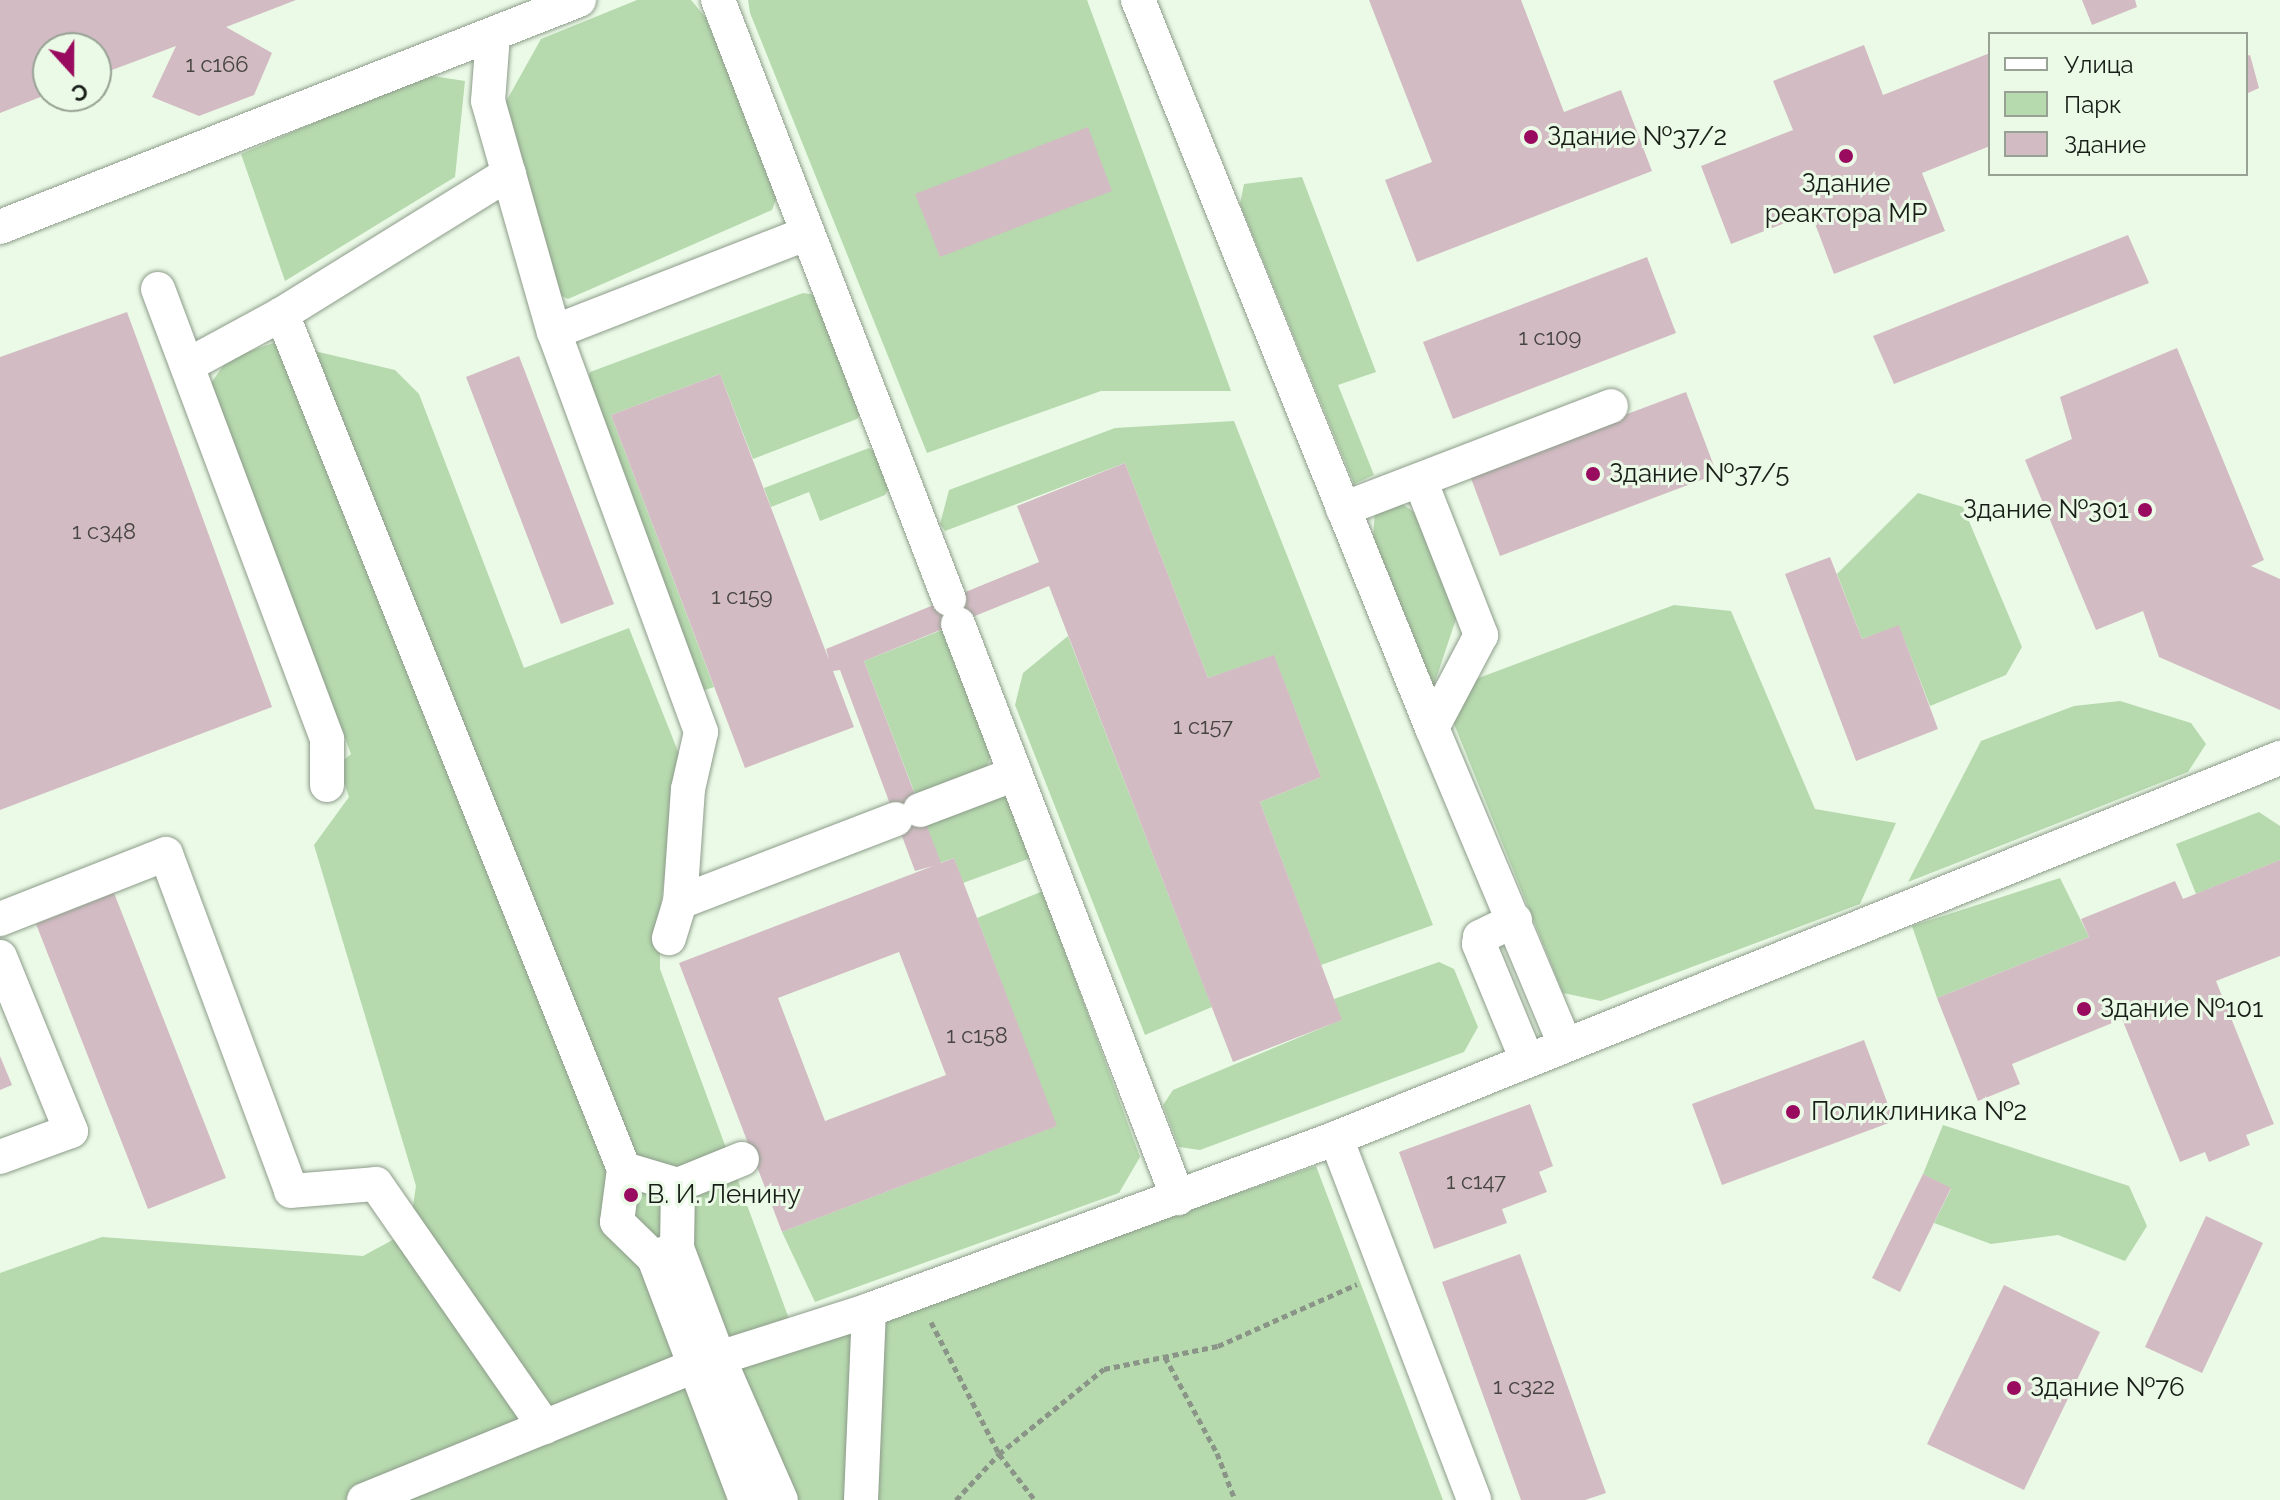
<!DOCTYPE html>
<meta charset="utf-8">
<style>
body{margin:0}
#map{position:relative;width:2280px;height:1500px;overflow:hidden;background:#ebfae7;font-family:Raleway,sans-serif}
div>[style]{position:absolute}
.green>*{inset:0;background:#b6d9ae}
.building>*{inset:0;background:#d3bbc4}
.path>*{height:5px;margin-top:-2.5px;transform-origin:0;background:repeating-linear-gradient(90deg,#8a9588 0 6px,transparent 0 10px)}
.roads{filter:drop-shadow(0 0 2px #8d9c8a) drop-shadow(0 0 2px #8d9c8a)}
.minor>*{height:34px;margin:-17px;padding:0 17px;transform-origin:17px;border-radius:17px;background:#fff}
.dots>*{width:22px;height:22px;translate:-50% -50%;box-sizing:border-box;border:4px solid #ebfae7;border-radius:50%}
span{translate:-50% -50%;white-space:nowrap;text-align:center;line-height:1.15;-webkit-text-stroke:6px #ebfae7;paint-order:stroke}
.number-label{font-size:22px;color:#474542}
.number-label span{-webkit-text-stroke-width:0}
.poi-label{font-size:26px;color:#181e17}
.left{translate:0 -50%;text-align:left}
.right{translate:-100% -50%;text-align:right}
.legend{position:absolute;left:1988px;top:32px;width:260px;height:144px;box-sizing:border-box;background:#ebfae7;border:2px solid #97a294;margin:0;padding:10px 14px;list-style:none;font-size:24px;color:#181e17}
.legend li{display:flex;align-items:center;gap:16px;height:40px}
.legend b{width:40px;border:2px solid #97a294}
.north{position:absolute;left:32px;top:32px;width:80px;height:80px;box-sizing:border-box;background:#ebfae7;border:2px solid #97a294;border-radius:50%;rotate:159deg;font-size:22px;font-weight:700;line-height:32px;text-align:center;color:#181e17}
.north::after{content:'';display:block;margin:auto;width:28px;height:36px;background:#990b5e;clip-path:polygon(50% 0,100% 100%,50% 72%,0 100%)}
</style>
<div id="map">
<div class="green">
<div style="clip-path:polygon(637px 0,691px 0,706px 18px,778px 194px,772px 210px,568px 299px,552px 291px,503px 107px,541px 39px)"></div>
<div style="clip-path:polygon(748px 0,1087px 0,1231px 391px,1101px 391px,927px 453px,750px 13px)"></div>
<div style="clip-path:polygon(426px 75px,465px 81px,455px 177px,285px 281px,241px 154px)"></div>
<div style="clip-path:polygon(1302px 177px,1376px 372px,1338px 385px,1374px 475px,1354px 484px,1240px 204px,1244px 184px)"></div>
<div style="clip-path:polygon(803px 293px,824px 296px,865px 407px,857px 419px,753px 459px,720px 374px,611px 415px,714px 687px,696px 693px,584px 388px,590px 372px)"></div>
<div style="clip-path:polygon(276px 342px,395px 370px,419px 394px,524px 668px,629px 628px,681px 759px,660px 911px,660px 969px,799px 1346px,1316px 1166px,1443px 1500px,0 1500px,0 1273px,102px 1237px,363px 1256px,409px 1231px,416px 1186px,314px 845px,349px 797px,338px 765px,351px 754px,211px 383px,228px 359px)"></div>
<div style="clip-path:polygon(1234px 421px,1433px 925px,1321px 965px,1260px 802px,1321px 777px,1274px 656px,1208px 678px,1125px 463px,945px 531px,940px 524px,949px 490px,1115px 428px)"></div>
<div style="clip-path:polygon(869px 448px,886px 460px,893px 482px,885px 495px,820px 521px,809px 492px,771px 507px,764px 488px)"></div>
<div style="clip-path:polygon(1918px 493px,1963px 507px,2022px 647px,2006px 675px,1930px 706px,1899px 626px,1862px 639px,1837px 574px)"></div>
<div style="clip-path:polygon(1397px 500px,1425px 520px,1459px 610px,1432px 691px,1373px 540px,1375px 509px)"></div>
<div style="clip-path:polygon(1674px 605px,1731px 611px,1815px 809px,1896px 823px,1860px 904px,1601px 1001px,1563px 993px,1450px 714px,1468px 682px)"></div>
<div style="clip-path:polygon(947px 628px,994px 747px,987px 767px,915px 794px,864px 661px)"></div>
<div style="clip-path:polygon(1068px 636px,1212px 1007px,1145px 1035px,1015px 705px,1023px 673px)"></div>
<div style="clip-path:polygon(2120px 701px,2191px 723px,2206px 744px,2188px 772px,1908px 882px,1981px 741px,2074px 706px)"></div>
<div style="clip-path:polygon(1006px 793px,1031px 858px,963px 883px,954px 858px,940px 863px,925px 823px)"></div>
<div style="clip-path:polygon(2259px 812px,2280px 826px,2280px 860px,2196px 894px,2176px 844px)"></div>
<div style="clip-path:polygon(2060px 878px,2089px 937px,1937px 998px,1912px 926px)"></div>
<div style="clip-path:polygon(1043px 891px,1140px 1157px,1119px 1193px,815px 1302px,782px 1232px,1056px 1126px,977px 918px)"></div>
<div style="clip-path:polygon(1439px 962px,1454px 969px,1478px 1027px,1464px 1052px,1200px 1150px,1179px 1147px,1163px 1105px,1173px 1090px,1341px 1020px,1334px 999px)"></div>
<div style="clip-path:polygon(1943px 1125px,2129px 1186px,2147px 1226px,2125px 1261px,2058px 1235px,1991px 1244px,1934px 1223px,1951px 1189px,1923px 1174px)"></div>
</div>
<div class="building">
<div style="clip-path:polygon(0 0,296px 0,226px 27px,272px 53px,254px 95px,199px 116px,152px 97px,176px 46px,96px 76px,96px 48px,48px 48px,48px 94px,0 113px)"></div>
<div style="clip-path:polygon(1369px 0,1521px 0,1564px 112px,1621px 90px,1652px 171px,1417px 262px,1385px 180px,1432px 162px)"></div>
<div style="clip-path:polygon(2082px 0,2135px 0,2137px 7px,2092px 25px)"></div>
<div style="clip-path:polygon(1864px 45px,1883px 95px,1990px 53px,1990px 146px,1922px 173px,1945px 231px,1834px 274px,1811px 213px,1731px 244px,1701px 166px,1793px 130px,1773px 81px)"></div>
<div style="clip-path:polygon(2250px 55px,2259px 88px,2246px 94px,2246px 56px)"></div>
<div style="clip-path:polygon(1088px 127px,1112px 191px,940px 257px,915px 194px)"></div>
<div style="clip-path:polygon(2128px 235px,2149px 283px,1894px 384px,1873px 336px)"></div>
<div style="clip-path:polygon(1647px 257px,1676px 333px,1453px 419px,1423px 342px)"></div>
<div style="clip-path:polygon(127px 312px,272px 707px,0 810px,0 357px)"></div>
<div style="clip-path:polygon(2177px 348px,2264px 560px,2251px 566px,2280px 579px,2280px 710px,2159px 657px,2143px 611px,2096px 630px,2025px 460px,2072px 439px,2060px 397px)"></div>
<div style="clip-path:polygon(519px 356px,614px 604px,561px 624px,466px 377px)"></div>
<div style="clip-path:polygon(evenodd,720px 374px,829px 660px,826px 649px,1039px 562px,1017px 506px,1125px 463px,1208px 678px,1274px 655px,1321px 777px,1260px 802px,1342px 1020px,1233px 1062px,1049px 586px,864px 661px,941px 863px,954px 858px,1057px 1126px,782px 1232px,679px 963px,933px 866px,915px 871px,840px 670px,833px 671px,854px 727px,745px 768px,611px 415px,720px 374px,899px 952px,946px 1075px,825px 1121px,778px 998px,899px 952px)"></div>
<div style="clip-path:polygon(1686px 392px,1717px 474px,1500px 556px,1469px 473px)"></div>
<div style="clip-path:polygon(1830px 557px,1862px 639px,1899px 625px,1938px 729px,1856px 761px,1785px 574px)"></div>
<div style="clip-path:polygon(2280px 860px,2280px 956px,2216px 981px,2274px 1124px,2246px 1135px,2250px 1145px,2209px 1162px,2205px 1152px,2180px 1162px,2122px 1019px,2012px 1064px,2020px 1084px,1978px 1101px,1937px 998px,2089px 937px,2081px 919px,2175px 881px,2183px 899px)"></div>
<div style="clip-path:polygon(114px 893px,226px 1178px,148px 1209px,36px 924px)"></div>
<div style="clip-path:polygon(1864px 1040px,1894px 1121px,1722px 1185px,1692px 1104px)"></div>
<div style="clip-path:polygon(0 1056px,12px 1085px,0 1090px)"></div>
<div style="clip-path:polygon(1530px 1104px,1553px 1166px,1539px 1172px,1547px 1192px,1502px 1209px,1507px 1223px,1434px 1249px,1399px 1152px)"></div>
<div style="clip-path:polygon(1923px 1174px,1951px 1188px,1900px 1292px,1872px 1278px)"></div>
<div style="clip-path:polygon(2206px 1216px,2263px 1243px,2202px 1373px,2145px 1347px)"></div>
<div style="clip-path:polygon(1520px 1254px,1606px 1493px,1585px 1500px,1521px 1500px,1442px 1282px)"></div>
<div style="clip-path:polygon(2004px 1285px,2100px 1332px,2024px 1490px,1927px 1444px)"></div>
</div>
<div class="path">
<div style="left:931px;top:1322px;width:148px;rotate:62.7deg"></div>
<div style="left:999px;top:1454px;width:58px;rotate:52deg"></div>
<div style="left:1165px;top:1357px;width:109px;rotate:61.6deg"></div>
<div style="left:1217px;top:1453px;width:50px;rotate:69deg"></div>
<div style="left:956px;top:1500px;width:63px;rotate:-46.9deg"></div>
<div style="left:999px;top:1454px;width:135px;rotate:-39deg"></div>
<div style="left:1104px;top:1369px;width:116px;rotate:-11.4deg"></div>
<div style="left:1218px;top:1346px;width:152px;rotate:-24deg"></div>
</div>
<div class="roads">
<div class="minor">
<div style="left:718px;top:0;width:642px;rotate:68.91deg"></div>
<div style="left:1138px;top:0;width:785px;rotate:68.01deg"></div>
<div style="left:1432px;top:728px;width:344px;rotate:67.2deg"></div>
<div style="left:493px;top:35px;width:66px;rotate:94.3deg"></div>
<div style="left:488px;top:101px;width:240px;rotate:74.1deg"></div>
<div style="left:554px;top:332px;width:426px;rotate:69.8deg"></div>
<div style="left:701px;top:732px;width:58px;rotate:102.8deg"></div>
<div style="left:688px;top:789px;width:113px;rotate:94deg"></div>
<div style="left:680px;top:902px;width:38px;rotate:107deg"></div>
<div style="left:0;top:227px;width:622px;rotate:-21.41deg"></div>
<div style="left:158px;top:289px;width:481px;rotate:69.4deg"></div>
<div style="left:327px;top:739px;width:46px;rotate:90deg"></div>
<div style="left:282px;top:314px;width:921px;rotate:68.2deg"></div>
<div style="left:554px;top:332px;width:270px;rotate:-21.3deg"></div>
<div style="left:188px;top:365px;width:107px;rotate:-28.5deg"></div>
<div style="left:282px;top:314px;width:267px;rotate:-31.8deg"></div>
<div style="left:1420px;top:480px;width:167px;rotate:68.5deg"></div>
<div style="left:1481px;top:635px;width:105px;rotate:117.8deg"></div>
<div style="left:1343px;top:509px;width:287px;rotate:-21deg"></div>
<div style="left:958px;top:624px;width:615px;rotate:69.03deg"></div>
<div style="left:920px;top:810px;width:102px;rotate:-20.8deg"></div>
<div style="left:680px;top:902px;width:231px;rotate:-21deg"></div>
<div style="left:0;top:919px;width:178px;rotate:-21.4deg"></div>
<div style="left:166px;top:854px;width:359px;rotate:69.6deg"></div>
<div style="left:291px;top:1191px;width:85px;rotate:-4.7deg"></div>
<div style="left:376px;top:1184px;width:296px;rotate:55.2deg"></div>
<div style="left:1515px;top:920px;width:39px;rotate:154deg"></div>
<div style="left:1480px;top:937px;width:7px;rotate:98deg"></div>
<div style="left:1479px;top:944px;width:126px;rotate:67.5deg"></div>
<div style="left:0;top:957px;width:188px;rotate:67.8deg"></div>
<div style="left:71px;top:1131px;width:76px;rotate:159.9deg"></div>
<div style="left:1336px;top:1138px;width:387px;rotate:69.1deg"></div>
<div style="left:678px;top:1185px;width:69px;rotate:-22.1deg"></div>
<div style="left:677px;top:1248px;width:119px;rotate:69.3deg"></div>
<div style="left:719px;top:1359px;width:154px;rotate:66.3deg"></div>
<div style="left:654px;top:1258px;width:25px;rotate:-23deg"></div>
<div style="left:677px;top:1248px;width:63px;rotate:-89.1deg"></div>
<div style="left:678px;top:1185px;width:56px;rotate:-163.5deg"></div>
<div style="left:624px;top:1169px;width:53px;rotate:97.5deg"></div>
<div style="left:617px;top:1222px;width:52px;rotate:44.2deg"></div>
<div style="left:654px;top:1258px;width:259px;rotate:69.2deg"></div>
<div style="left:364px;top:1500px;width:356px;rotate:-22.1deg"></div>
<div style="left:694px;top:1366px;width:184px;rotate:-17.7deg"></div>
<div style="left:861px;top:1500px;width:190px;rotate:-87.6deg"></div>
<div style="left:869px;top:1310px;width:498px;rotate:-20.2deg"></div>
<div style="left:1336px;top:1138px;width:1018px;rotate:-21.93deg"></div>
</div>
</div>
<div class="dots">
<div style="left:1531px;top:137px;background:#990b5e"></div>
<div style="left:1846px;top:156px;background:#990b5e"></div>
<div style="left:1593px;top:474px;background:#990b5e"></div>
<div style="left:2145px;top:510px;background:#990b5e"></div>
<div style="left:2084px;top:1009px;background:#990b5e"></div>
<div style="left:1793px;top:1112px;background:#990b5e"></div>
<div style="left:631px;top:1195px;background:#990b5e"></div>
<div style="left:2014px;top:1388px;background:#990b5e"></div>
</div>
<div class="number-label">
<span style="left:217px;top:65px">1 с166</span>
<span style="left:1550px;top:338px">1 с109</span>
<span style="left:104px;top:532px">1 с348</span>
<span style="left:742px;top:597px">1 с159</span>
<span style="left:1203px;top:727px">1 с157</span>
<span style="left:977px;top:1036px">1 с158</span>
<span style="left:1476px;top:1182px">1 с147</span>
<span style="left:1524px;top:1387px">1 с322</span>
</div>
<div class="poi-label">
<span class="left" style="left:1547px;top:137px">Здание №37/2</span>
<span style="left:1846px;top:199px">Здание<br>реактора МР</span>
<span class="left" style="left:1609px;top:474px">Здание №37/5</span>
<span class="right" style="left:2129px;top:510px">Здание №301</span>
<span class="left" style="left:2100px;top:1009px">Здание №101</span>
<span class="left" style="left:1811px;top:1112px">Поликлиника №2</span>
<span class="left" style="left:647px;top:1195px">В. И. Ленину</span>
<span class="left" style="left:2030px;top:1388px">Здание №76</span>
</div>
<ul class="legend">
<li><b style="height:10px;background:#fff"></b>Улица</li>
<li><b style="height:22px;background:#b6d9ae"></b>Парк</li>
<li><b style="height:22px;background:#d3bbc4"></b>Здание</li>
</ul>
<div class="north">С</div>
</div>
